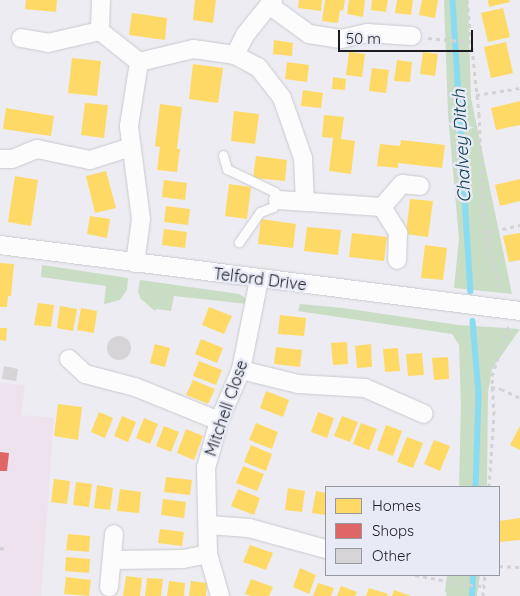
<!DOCTYPE html>
<style>
body{margin:0}
#map{position:relative;width:520px;height:596px;overflow:hidden;background:#ececf2;font-family:Quicksand,sans-serif}
div>[style]{position:absolute}
.commercial>*{inset:0;background:#ede2ee}
.green>*{inset:0;background:#c9dcc4}
.homes>*{inset:0;background:#ffd966}
.shops>*{inset:0;background:#e06666}
.stream>*{height:5.5px;margin:-2.75px;padding:0 2.75px;transform-origin:2.75px;border-radius:2.75px;background:#89dbf2}
.building>*{inset:0;background:#d6d4d7}
.round{border-radius:50%}
.path>*{height:3px;margin-top:-1.5px;transform-origin:0;background:repeating-linear-gradient(90deg,#d3d3d5 0 4px,transparent 0 8px)}
.roads{filter:drop-shadow(0 0 1px #c9cacf) drop-shadow(0 0 1px #c9cacf)}
.service>*{height:9px;margin:-4.5px;padding:0 4.5px;transform-origin:4.5px;border-radius:4.5px;background:#fcfcfd}
.minor>*{height:18px;margin:-9px;padding:0 9px;transform-origin:9px;border-radius:9px;background:#fcfcfd}
span{translate:-50% -50%;white-space:nowrap;text-align:center;line-height:1.15;-webkit-text-stroke:5px #e8eaf6;paint-order:stroke}
.street-label{font-size:16px;color:#1b1c20}
.water-label{font-size:18px;color:#0a414e;font-style:italic}
.legend{position:absolute;left:325px;top:486px;width:175px;height:90px;box-sizing:border-box;background:#e8eaf6;border:1px solid #9698a0;margin:0;padding:6px 9px;list-style:none;font-size:15px;color:#1b1c20}
.legend li{display:flex;align-items:center;gap:10px;height:25px}
.legend b{width:25px;border:1px solid #9698a0}
.scale{position:absolute;left:338px;top:30px;width:135px;height:22px;box-sizing:border-box;border:2px solid #1b1c20;border-top:0;padding-left:6px;font-size:15px;line-height:18px;white-space:nowrap;color:#1b1c20;-webkit-text-stroke:4px #e8eaf6;paint-order:stroke}
</style>
<div id="map">
<div class="commercial">
<div style="clip-path:polygon(0 383px,25px 385px,21px 415px,54px 418px,41px 596px,0 596px)"></div>
</div>
<div class="green">
<div style="clip-path:polygon(444px 0,468px 0,471px 98px,512px 294px,454px 288px,459px 239px,448px 114px)"></div>
<div style="clip-path:polygon(42px 265px,128px 278px,127px 290px,120px 300px,104px 304px,106px 286px,41px 277px)"></div>
<div style="clip-path:polygon(140px 280px,239px 294px,244px 297px,248px 304px,174px 296px,171px 311px,156px 309px,155px 311px,141px 299px,138px 292px)"></div>
<div style="clip-path:polygon(300px 304px,343px 308px,458px 325px,520px 329px,492px 369px,488px 392px,487px 487px,459px 487px,461px 405px,459px 345px,452px 334px,298px 311px)"></div>
<div style="clip-path:polygon(447px 575px,480px 575px,477px 596px,446px 596px,447px 593px,445px 592px)"></div>
</div>
<div class="homes">
<div style="clip-path:polygon(26px 0,57px 0,56px 12px,25px 9px)"></div>
<div style="clip-path:polygon(195px 0,216px 0,213px 23px,193px 20px)"></div>
<div style="clip-path:polygon(299px 0,322px 0,321px 11px,298px 8px)"></div>
<div style="clip-path:polygon(325px 0,345px 0,343px 11px,340px 10px,338px 23px,322px 21px)"></div>
<div style="clip-path:polygon(349px 0,365px 0,363px 17px,347px 14px)"></div>
<div style="clip-path:polygon(372px 0,388px 0,386px 12px,371px 10px)"></div>
<div style="clip-path:polygon(397px 0,413px 0,411px 15px,395px 13px)"></div>
<div style="clip-path:polygon(422px 0,438px 0,435px 18px,419px 15px)"></div>
<div style="clip-path:polygon(488px 0,509px 0,510px 2px,489px 7px)"></div>
<div style="clip-path:polygon(503px 8px,510px 37px,488px 42px,481px 13px)"></div>
<div style="clip-path:polygon(132px 13px,167px 18px,165px 40px,129px 35px)"></div>
<div style="clip-path:polygon(274px 40px,293px 43px,292px 56px,273px 54px)"></div>
<div style="clip-path:polygon(506px 42px,513px 73px,491px 78px,484px 47px)"></div>
<div style="clip-path:polygon(349px 52px,365px 54px,362px 77px,346px 75px)"></div>
<div style="clip-path:polygon(423px 52px,438px 54px,435px 76px,420px 74px)"></div>
<div style="clip-path:polygon(72px 58px,101px 61px,97px 96px,68px 93px)"></div>
<div style="clip-path:polygon(397px 60px,412px 62px,410px 82px,394px 81px)"></div>
<div style="clip-path:polygon(287px 62px,309px 65px,307px 82px,285px 79px)"></div>
<div style="clip-path:polygon(193px 64px,223px 68px,218px 103px,189px 99px)"></div>
<div style="clip-path:polygon(372px 68px,389px 70px,386px 93px,369px 91px)"></div>
<div style="clip-path:polygon(333px 77px,346px 79px,345px 90px,332px 89px)"></div>
<div style="clip-path:polygon(303px 90px,323px 93px,321px 108px,301px 106px)"></div>
<div style="clip-path:polygon(520px 101px,520px 125px,496px 130px,491px 108px)"></div>
<div style="clip-path:polygon(85px 103px,108px 105px,104px 138px,81px 135px)"></div>
<div style="clip-path:polygon(160px 104px,182px 107px,177px 149px,180px 149px,177px 172px,157px 170px,160px 147px,155px 146px)"></div>
<div style="clip-path:polygon(6px 108px,54px 116px,51px 136px,3px 129px)"></div>
<div style="clip-path:polygon(234px 111px,259px 114px,255px 144px,231px 141px)"></div>
<div style="clip-path:polygon(324px 115px,344px 117px,341px 139px,355px 141px,351px 174px,329px 171px,333px 138px,322px 137px)"></div>
<div style="clip-path:polygon(401px 140px,445px 145px,442px 168px,398px 163px,398px 168px,377px 166px,380px 144px,400px 146px)"></div>
<div style="clip-path:polygon(256px 156px,287px 160px,285px 181px,253px 178px)"></div>
<div style="clip-path:polygon(106px 171px,116px 208px,95px 213px,86px 176px)"></div>
<div style="clip-path:polygon(15px 176px,38px 180px,31px 226px,8px 222px)"></div>
<div style="clip-path:polygon(520px 179px,520px 201px,500px 206px,495px 185px)"></div>
<div style="clip-path:polygon(164px 180px,187px 183px,185px 200px,162px 197px)"></div>
<div style="clip-path:polygon(229px 184px,251px 187px,247px 219px,225px 216px)"></div>
<div style="clip-path:polygon(410px 199px,433px 201px,428px 237px,406px 234px)"></div>
<div style="clip-path:polygon(166px 206px,190px 209px,188px 225px,164px 222px)"></div>
<div style="clip-path:polygon(90px 216px,110px 219px,107px 238px,87px 234px)"></div>
<div style="clip-path:polygon(261px 219px,296px 224px,293px 248px,258px 244px)"></div>
<div style="clip-path:polygon(307px 227px,341px 230px,338px 255px,304px 251px)"></div>
<div style="clip-path:polygon(164px 229px,187px 232px,185px 248px,162px 245px)"></div>
<div style="clip-path:polygon(352px 233px,387px 237px,384px 261px,349px 257px)"></div>
<div style="clip-path:polygon(520px 233px,520px 260px,509px 262px,503px 236px)"></div>
<div style="clip-path:polygon(425px 245px,447px 248px,443px 280px,421px 278px)"></div>
<div style="clip-path:polygon(0 263px,14px 264px,11px 296px,8px 296px,7px 307px,0 307px)"></div>
<div style="clip-path:polygon(38px 303px,54px 305px,51px 327px,34px 325px)"></div>
<div style="clip-path:polygon(60px 306px,77px 309px,73px 331px,57px 328px)"></div>
<div style="clip-path:polygon(209px 307px,232px 316px,224px 334px,202px 325px)"></div>
<div style="clip-path:polygon(81px 308px,97px 311px,94px 333px,77px 330px)"></div>
<div style="clip-path:polygon(280px 315px,306px 318px,304px 336px,278px 334px)"></div>
<div style="clip-path:polygon(0 328px,7px 328px,6px 341px,0 340px)"></div>
<div style="clip-path:polygon(201px 339px,223px 348px,217px 363px,195px 354px)"></div>
<div style="clip-path:polygon(347px 342px,348px 364px,333px 365px,331px 343px)"></div>
<div style="clip-path:polygon(155px 344px,170px 348px,165px 367px,150px 363px)"></div>
<div style="clip-path:polygon(371px 344px,372px 367px,357px 368px,355px 346px)"></div>
<div style="clip-path:polygon(276px 347px,302px 350px,300px 367px,274px 364px)"></div>
<div style="clip-path:polygon(398px 348px,400px 371px,385px 372px,383px 349px)"></div>
<div style="clip-path:polygon(422px 353px,424px 375px,408px 376px,406px 354px)"></div>
<div style="clip-path:polygon(448px 357px,449px 379px,434px 380px,432px 358px)"></div>
<div style="clip-path:polygon(199px 361px,222px 370px,216px 385px,193px 376px)"></div>
<div style="clip-path:polygon(193px 380px,215px 389px,208px 404px,186px 395px)"></div>
<div style="clip-path:polygon(266px 391px,289px 400px,283px 417px,260px 408px)"></div>
<div style="clip-path:polygon(58px 404px,82px 407px,78px 440px,54px 436px)"></div>
<div style="clip-path:polygon(99px 412px,113px 418px,105px 438px,91px 432px)"></div>
<div style="clip-path:polygon(318px 412px,334px 418px,327px 438px,311px 432px)"></div>
<div style="clip-path:polygon(122px 416px,136px 422px,128px 442px,114px 436px)"></div>
<div style="clip-path:polygon(342px 416px,358px 422px,350px 442px,334px 436px)"></div>
<div style="clip-path:polygon(144px 418px,158px 424px,150px 444px,136px 438px)"></div>
<div style="clip-path:polygon(256px 423px,278px 432px,272px 449px,249px 440px)"></div>
<div style="clip-path:polygon(361px 423px,377px 429px,369px 450px,353px 444px)"></div>
<div style="clip-path:polygon(386px 425px,402px 431px,393px 456px,377px 450px)"></div>
<div style="clip-path:polygon(164px 426px,179px 432px,171px 452px,156px 446px)"></div>
<div style="clip-path:polygon(520px 426px,520px 450px,510px 445px)"></div>
<div style="clip-path:polygon(186px 429px,203px 436px,194px 460px,177px 453px)"></div>
<div style="clip-path:polygon(407px 437px,423px 443px,413px 468px,397px 462px)"></div>
<div style="clip-path:polygon(434px 440px,450px 446px,440px 471px,424px 464px)"></div>
<div style="clip-path:polygon(251px 445px,272px 454px,266px 471px,244px 462px)"></div>
<div style="clip-path:polygon(243px 466px,264px 474px,257px 491px,236px 483px)"></div>
<div style="clip-path:polygon(166px 477px,192px 480px,190px 495px,164px 492px)"></div>
<div style="clip-path:polygon(54px 479px,70px 481px,67px 504px,51px 502px)"></div>
<div style="clip-path:polygon(76px 482px,92px 484px,89px 507px,73px 505px)"></div>
<div style="clip-path:polygon(97px 485px,113px 488px,110px 510px,94px 508px)"></div>
<div style="clip-path:polygon(288px 488px,305px 491px,302px 512px,285px 510px)"></div>
<div style="clip-path:polygon(120px 489px,141px 492px,139px 513px,117px 511px)"></div>
<div style="clip-path:polygon(238px 489px,260px 498px,254px 515px,231px 506px)"></div>
<div style="clip-path:polygon(316px 491px,326px 493px,326px 515px,312px 513px)"></div>
<div style="clip-path:polygon(163px 499px,186px 502px,184px 518px,161px 515px)"></div>
<div style="clip-path:polygon(520px 518px,520px 540px,499px 542px,499px 521px)"></div>
<div style="clip-path:polygon(160px 529px,184px 532px,182px 546px,158px 543px)"></div>
<div style="clip-path:polygon(68px 534px,90px 536px,89px 552px,66px 550px)"></div>
<div style="clip-path:polygon(250px 545px,273px 553px,266px 570px,243px 562px)"></div>
<div style="clip-path:polygon(66px 557px,90px 559px,89px 573px,65px 571px)"></div>
<div style="clip-path:polygon(300px 568px,316px 575px,309px 594px,293px 587px)"></div>
<div style="clip-path:polygon(126px 576px,142px 578px,140px 596px,123px 596px)"></div>
<div style="clip-path:polygon(66px 577px,91px 580px,89px 596px,64px 594px)"></div>
<div style="clip-path:polygon(147px 578px,163px 579px,161px 596px,145px 596px)"></div>
<div style="clip-path:polygon(251px 579px,273px 587px,269px 596px,251px 596px,245px 594px)"></div>
<div style="clip-path:polygon(169px 581px,185px 583px,184px 596px,167px 596px)"></div>
<div style="clip-path:polygon(191px 581px,207px 583px,206px 596px,189px 596px)"></div>
<div style="clip-path:polygon(318px 583px,334px 588px,331px 596px,313px 596px)"></div>
<div style="clip-path:polygon(341px 586px,357px 592px,355px 596px,337px 596px)"></div>
<div style="clip-path:polygon(369px 588px,388px 594px,387px 596px,366px 596px)"></div>
<div style="clip-path:polygon(394px 590px,411px 596px,392px 596px)"></div>
</div>
<div class="shops">
<div style="clip-path:polygon(0 452px,9px 453px,7px 471px,0 471px)"></div>
</div>
<div class="stream">
<div style="left:453px;top:0;width:292px;rotate:86.5deg"></div>
<div style="left:473px;top:321px;width:73px;rotate:85.3deg"></div>
<div style="left:479px;top:394px;width:93px;rotate:91.8deg"></div>
<div style="left:472px;top:596px;width:21px;rotate:-87deg"></div>
</div>
<div class="building">
<div class="round" style="left:107px;top:336px;width:24px;height:24px"></div>
<div style="clip-path:polygon(4px 366px,18px 369px,16px 381px,2px 379px)"></div>
</div>
<div class="path">
<div style="left:467px;top:0;width:115px;rotate:84deg"></div>
<div style="left:479px;top:114px;width:91px;rotate:87.5deg"></div>
<div style="left:483px;top:205px;width:49px;rotate:81.7deg"></div>
<div style="left:490px;top:253px;width:40px;rotate:74deg"></div>
<div style="left:428px;top:38px;width:44px;rotate:5.2deg"></div>
<div style="left:476px;top:95px;width:45px;rotate:-9deg"></div>
<div style="left:487px;top:233px;width:34px;rotate:-14deg"></div>
<div style="left:491px;top:387px;width:10px;rotate:11deg"></div>
<div style="left:501px;top:389px;width:21px;rotate:25deg"></div>
<div style="left:489px;top:487px;width:72px;rotate:-86deg"></div>
<div style="left:494px;top:415px;width:39px;rotate:-93deg"></div>
<div style="left:492px;top:376px;width:54px;rotate:-71.6deg"></div>
<div style="left:0;top:548px;width:7px;rotate:8deg"></div>
<div style="left:499px;top:566px;width:21px;rotate:3deg"></div>
<div style="left:415px;top:575px;width:55px;rotate:10.5deg"></div>
<div style="left:469px;top:585px;width:14px;rotate:4deg"></div>
<div style="left:483px;top:596px;width:21px;rotate:-85deg"></div>
</div>
<div class="roads">
<div class="service">
<div style="left:223px;top:155px;width:15px;rotate:74deg"></div>
<div style="left:227px;top:169px;width:53px;rotate:25.6deg"></div>
<div style="left:275px;top:192px;width:9px;rotate:69deg"></div>
<div style="left:278px;top:200px;width:9px;rotate:126deg"></div>
<div style="left:273px;top:207px;width:14px;rotate:159deg"></div>
<div style="left:260px;top:212px;width:37px;rotate:125deg"></div>
</div>
<div class="minor">
<div style="left:101px;top:0;width:31px;rotate:92deg"></div>
<div style="left:100px;top:31px;width:50px;rotate:38.5deg"></div>
<div style="left:269px;top:5px;width:49px;rotate:35.9deg"></div>
<div style="left:309px;top:34px;width:32px;rotate:9deg"></div>
<div style="left:341px;top:39px;width:27px;rotate:-13deg"></div>
<div style="left:367px;top:33px;width:45px;rotate:3.8deg"></div>
<div style="left:21px;top:38px;width:27px;rotate:10deg"></div>
<div style="left:48px;top:43px;width:53px;rotate:-13deg"></div>
<div style="left:235px;top:55px;width:22px;rotate:-63deg"></div>
<div style="left:245px;top:35px;width:45px;rotate:-51.3deg"></div>
<div style="left:0;top:159px;width:12px"></div>
<div style="left:12px;top:159px;width:27px;rotate:-22deg"></div>
<div style="left:37px;top:149px;width:54px;rotate:11.7deg"></div>
<div style="left:90px;top:160px;width:43px;rotate:-17.6deg"></div>
<div style="left:278px;top:200px;width:104px;rotate:3.9deg"></div>
<div style="left:382px;top:207px;width:30px;rotate:-49deg"></div>
<div style="left:402px;top:184px;width:18px;rotate:6deg"></div>
<div style="left:382px;top:207px;width:31px;rotate:58deg"></div>
<div style="left:398px;top:233px;width:27px;rotate:92deg"></div>
<div style="left:0;top:245px;width:524px;rotate:7.23deg"></div>
<div style="left:135px;top:263px;width:44px;rotate:-82.2deg"></div>
<div style="left:141px;top:219px;width:94px;rotate:-97.4deg"></div>
<div style="left:129px;top:126px;width:65px;rotate:-81.1deg"></div>
<div style="left:139px;top:62px;width:56px;rotate:-13.5deg"></div>
<div style="left:193px;top:49px;width:42px;rotate:8.1deg"></div>
<div style="left:235px;top:55px;width:26px;rotate:28deg"></div>
<div style="left:258px;top:67px;width:39px;rotate:52deg"></div>
<div style="left:282px;top:98px;width:64px;rotate:70.7deg"></div>
<div style="left:303px;top:158px;width:44px;rotate:87.4deg"></div>
<div style="left:69px;top:359px;width:22px;rotate:43deg"></div>
<div style="left:85px;top:374px;width:52px;rotate:14.6deg"></div>
<div style="left:135px;top:387px;width:91px;rotate:22deg"></div>
<div style="left:241px;top:370px;width:59px;rotate:13.8deg"></div>
<div style="left:298px;top:384px;width:67px;rotate:3.4deg"></div>
<div style="left:365px;top:388px;width:64px;rotate:23.8deg"></div>
<div style="left:209px;top:525px;width:40px;rotate:4.3deg"></div>
<div style="left:249px;top:528px;width:80px;rotate:15.3deg"></div>
<div style="left:112px;top:560px;width:71px;rotate:-0.8deg"></div>
<div style="left:183px;top:559px;width:25px;rotate:-11deg"></div>
<div style="left:109px;top:587px;width:53px;rotate:-84.6deg"></div>
<div style="left:220px;top:596px;width:44px;rotate:-105.9deg"></div>
<div style="left:208px;top:554px;width:86px;rotate:-91.3deg"></div>
<div style="left:206px;top:468px;width:49px;rotate:-74.5deg"></div>
<div style="left:219px;top:421px;width:56px;rotate:-66.7deg"></div>
<div style="left:241px;top:370px;width:92px;rotate:-78.7deg"></div>
</div>
</div>
<div class="street-label">
<span style="left:260px;top:279px;rotate:7deg">Telford Drive</span>
<span style="left:226px;top:408px;rotate:-71deg">Mitchell Close</span>
</div>
<div class="water-label">
<span style="left:462px;top:146px;rotate:-93deg">Chalvey Ditch</span>
</div>
<ul class="legend">
<li><b style="height:14px;background:#ffd966"></b>Homes</li>
<li><b style="height:14px;background:#e06666"></b>Shops</li>
<li><b style="height:14px;background:#d6d4d7"></b>Other</li>
</ul>
<div class="scale">50 m</div>
</div>
